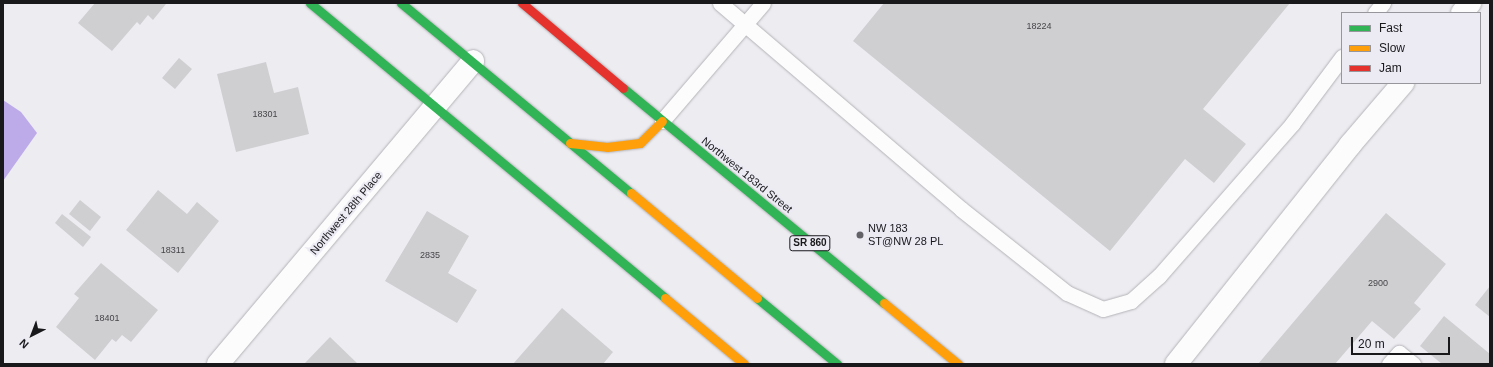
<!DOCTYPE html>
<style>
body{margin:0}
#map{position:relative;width:1493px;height:367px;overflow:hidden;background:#edecf1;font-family:Arial,sans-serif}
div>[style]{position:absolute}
.water>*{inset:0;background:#bcaae9}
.building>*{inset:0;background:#cfcfd2}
.roads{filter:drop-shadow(0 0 1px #b4b3b7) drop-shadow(0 0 1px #b4b3b7)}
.lane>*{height:15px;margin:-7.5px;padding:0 7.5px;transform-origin:7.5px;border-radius:7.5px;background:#fcfcfd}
.street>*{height:22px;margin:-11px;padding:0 11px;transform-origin:11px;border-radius:11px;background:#fcfcfd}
.fast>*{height:9px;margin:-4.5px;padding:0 4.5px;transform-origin:4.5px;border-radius:4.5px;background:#30b455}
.slow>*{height:9px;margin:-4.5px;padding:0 4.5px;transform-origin:4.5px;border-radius:4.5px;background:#ff9f0a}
.jam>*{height:9px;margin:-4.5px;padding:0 4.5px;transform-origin:4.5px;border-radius:4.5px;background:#e5322d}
.dots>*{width:11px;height:11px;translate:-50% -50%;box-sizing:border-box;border:2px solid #eceaf3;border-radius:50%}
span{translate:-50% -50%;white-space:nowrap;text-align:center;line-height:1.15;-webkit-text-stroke:4px #eceaf3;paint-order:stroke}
.number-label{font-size:9px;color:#46464a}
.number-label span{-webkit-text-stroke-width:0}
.shield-label span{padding:1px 3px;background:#eceaf3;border:1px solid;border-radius:3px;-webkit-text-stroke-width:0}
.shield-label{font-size:10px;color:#19191c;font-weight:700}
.street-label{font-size:11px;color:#19191c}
.poi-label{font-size:11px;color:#19191c}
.left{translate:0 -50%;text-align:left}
.frame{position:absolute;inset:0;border:4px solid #19191c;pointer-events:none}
.legend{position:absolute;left:1341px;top:12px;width:140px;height:72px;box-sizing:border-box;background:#eceaf3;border:1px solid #98969d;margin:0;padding:5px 7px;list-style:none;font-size:12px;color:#19191c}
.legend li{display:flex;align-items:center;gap:8px;height:20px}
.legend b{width:20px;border:1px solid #98969d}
.north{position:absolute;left:12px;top:315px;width:40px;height:40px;-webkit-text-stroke:3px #eceaf3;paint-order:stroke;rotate:222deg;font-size:11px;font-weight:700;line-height:16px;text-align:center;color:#19191c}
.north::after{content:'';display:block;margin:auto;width:14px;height:18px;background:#19191c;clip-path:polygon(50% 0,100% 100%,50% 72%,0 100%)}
.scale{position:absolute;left:1351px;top:337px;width:99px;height:18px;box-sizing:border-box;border:2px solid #19191c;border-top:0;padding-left:5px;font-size:12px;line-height:14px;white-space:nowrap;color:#19191c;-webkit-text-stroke:3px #eceaf3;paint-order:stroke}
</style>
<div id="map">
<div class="water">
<div style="clip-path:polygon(3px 100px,21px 112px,37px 133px,3px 181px)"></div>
</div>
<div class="building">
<div style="clip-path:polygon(95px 3px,164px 3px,166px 4px,153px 20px,148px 15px,140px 25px,137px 22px,112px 51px,78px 23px)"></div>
<div style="clip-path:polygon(884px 3px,1290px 3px,1203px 109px,1246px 144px,1214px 183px,1185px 159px,1110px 251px,853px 41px)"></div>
<div style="clip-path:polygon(179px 58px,192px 69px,175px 89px,162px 78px)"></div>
<div style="clip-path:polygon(266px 62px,274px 93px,298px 87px,309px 134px,236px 152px,217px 74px)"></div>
<div style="clip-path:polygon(158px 190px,187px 214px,197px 202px,219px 221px,178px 273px,126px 230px)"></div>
<div style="clip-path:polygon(80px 200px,101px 217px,90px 231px,69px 214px)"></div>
<div style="clip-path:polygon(427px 211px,469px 236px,448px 273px,477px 290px,457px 323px,385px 281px)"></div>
<div style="clip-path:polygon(1386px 213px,1446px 264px,1414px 303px,1421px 309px,1394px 339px,1372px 321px,1335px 364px,1258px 364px)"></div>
<div style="clip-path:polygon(62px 214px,91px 237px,83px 247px,55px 223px)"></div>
<div style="clip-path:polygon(101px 263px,158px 310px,131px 342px,122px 335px,116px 342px,112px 339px,95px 360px,56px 327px,79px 298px,74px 294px)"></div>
<div style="clip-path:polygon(1490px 286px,1490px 317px,1475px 305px)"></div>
<div style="clip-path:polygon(562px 308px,613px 352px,603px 364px,513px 364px)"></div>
<div style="clip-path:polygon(1444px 316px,1490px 354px,1490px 364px,1442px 364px,1420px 346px)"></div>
<div style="clip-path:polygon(330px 337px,358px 364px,304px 364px)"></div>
</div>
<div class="roads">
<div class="lane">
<div style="left:720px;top:3px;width:317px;rotate:40.5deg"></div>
<div style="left:961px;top:209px;width:135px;rotate:38.4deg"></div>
<div style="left:1067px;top:293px;width:39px;rotate:24deg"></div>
<div style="left:1103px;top:309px;width:29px;rotate:-16deg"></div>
<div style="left:1131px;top:301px;width:38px;rotate:-42deg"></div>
<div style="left:1159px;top:276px;width:202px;rotate:-48.8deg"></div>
<div style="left:1292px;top:124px;width:84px;rotate:-53.3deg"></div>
<div style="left:1375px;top:13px;width:13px;rotate:-51deg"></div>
<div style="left:662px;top:121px;width:155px;rotate:-49.4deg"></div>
<div style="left:1389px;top:364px;width:15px;rotate:-48deg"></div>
<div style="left:1399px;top:353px;width:18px;rotate:38deg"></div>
</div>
<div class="street">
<div style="left:1462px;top:13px;width:13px;rotate:-51deg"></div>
<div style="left:218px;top:364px;width:396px;rotate:-49.9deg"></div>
<div style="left:1176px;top:364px;width:280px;rotate:-51.5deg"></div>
<div style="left:1350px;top:145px;width:82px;rotate:-49.5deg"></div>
</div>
<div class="fast">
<div style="left:310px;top:3px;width:462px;rotate:39.7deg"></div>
<div style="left:401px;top:3px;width:298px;rotate:39.6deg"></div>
<div style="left:623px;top:88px;width:338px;rotate:39.5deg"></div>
<div style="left:757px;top:298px;width:104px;rotate:39.5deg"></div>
</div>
<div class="slow">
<div style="left:570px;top:143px;width:37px;rotate:6deg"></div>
<div style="left:607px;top:147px;width:33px;rotate:-7deg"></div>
<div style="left:640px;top:143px;width:31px;rotate:-45deg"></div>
<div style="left:631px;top:193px;width:164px;rotate:39.8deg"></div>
<div style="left:665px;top:298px;width:103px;rotate:39.9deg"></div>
<div style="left:884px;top:303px;width:96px;rotate:39.5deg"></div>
</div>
<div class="jam">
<div style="left:522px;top:3px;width:132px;rotate:40.1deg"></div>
</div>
</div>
<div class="dots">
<div style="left:860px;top:235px;background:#636367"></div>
</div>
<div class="number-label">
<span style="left:1039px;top:26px">18224</span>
<span style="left:265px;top:114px">18301</span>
<span style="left:173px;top:250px">18311</span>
<span style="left:430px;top:255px">2835</span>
<span style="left:1378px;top:283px">2900</span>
<span style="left:107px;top:318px">18401</span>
</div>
<div class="shield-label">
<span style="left:810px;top:243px">SR 860</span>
</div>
<div class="street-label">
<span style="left:747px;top:175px;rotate:39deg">Northwest 183rd Street</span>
<span style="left:346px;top:213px;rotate:-50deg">Northwest 28th Place</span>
</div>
<div class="poi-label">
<span class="left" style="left:868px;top:235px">NW 183<br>ST@NW 28 PL</span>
</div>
<div class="frame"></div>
<ul class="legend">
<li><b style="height:5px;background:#30b455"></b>Fast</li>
<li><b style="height:5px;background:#ff9f0a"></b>Slow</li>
<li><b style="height:5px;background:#e5322d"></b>Jam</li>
</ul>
<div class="north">N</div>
<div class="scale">20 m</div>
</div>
